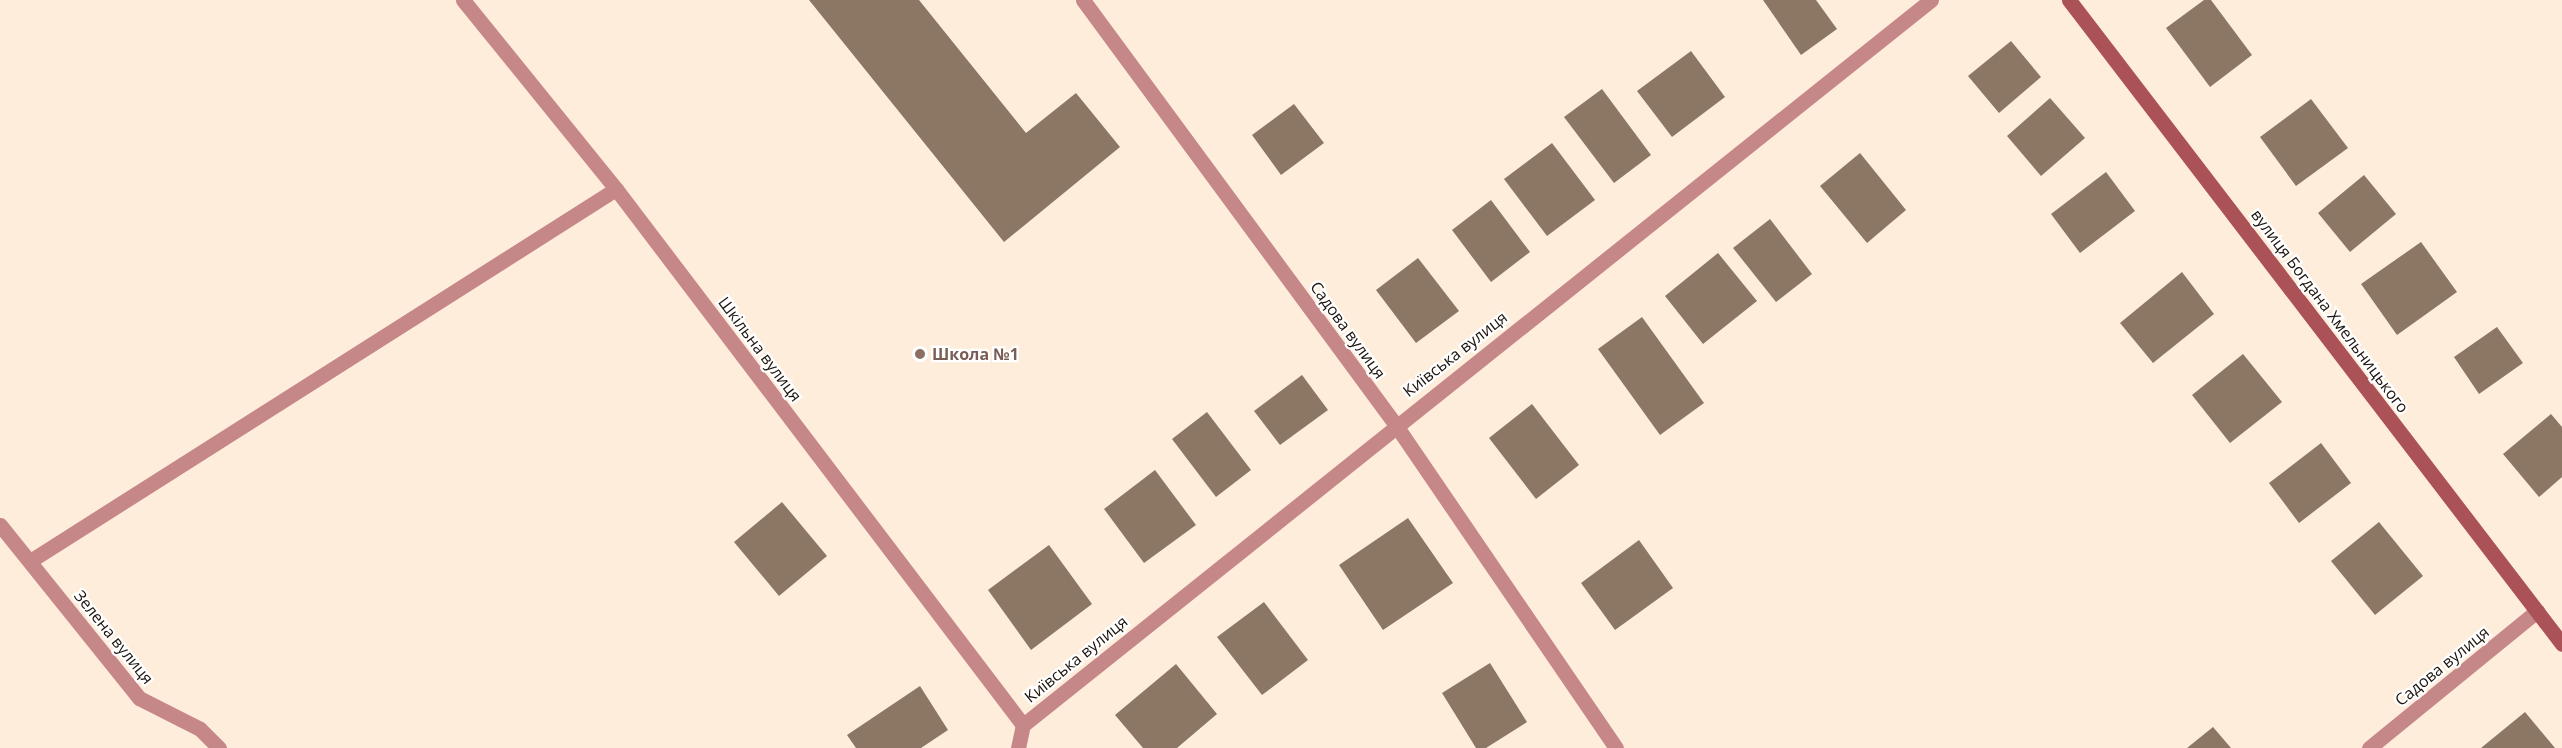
<!DOCTYPE html>
<meta charset="utf-8">
<style>
body{margin:0}
#map{position:relative;width:2562px;height:748px;overflow:hidden;background:#ffeddc;font-family:"Open Sans",sans-serif}
div>[style]{position:absolute}
.building>*{inset:0;background:#8b7764}
.service>*{height:15px;margin:-7.5px;padding:0 7.5px;transform-origin:7.5px;border-radius:7.5px;background:#c68788}
.minor>*{height:15px;margin:-7.5px;padding:0 7.5px;transform-origin:7.5px;border-radius:7.5px;background:#c68788}
.secondary>*{height:15px;margin:-7.5px;padding:0 7.5px;transform-origin:7.5px;border-radius:7.5px;background:#ab5257}
.dots>*{width:16px;height:16px;translate:-50% -50%;box-sizing:border-box;border:3px solid #fff;border-radius:50%}
span{translate:-50% -50%;white-space:nowrap;text-align:center;line-height:1.15;-webkit-text-stroke:4.5px #fff;paint-order:stroke}
.street-label{font-size:16px;color:#1b140d}
.education-label{font-size:16px;color:#785e54;font-weight:700}
.left{translate:0 -50%;text-align:left}
</style>
<div id="map">
<div class="building">
<div style="clip-path:polygon(809px 0,919px 0,1026px 133px,1076px 93px,1120px 147px,1004px 242px)"></div>
<div style="clip-path:polygon(1763px 0,1816px 0,1837px 29px,1801px 55px)"></div>
<div style="clip-path:polygon(2204px 0,2211px 0,2252px 55px,2210px 87px,2166px 28px)"></div>
<div style="clip-path:polygon(2011px 41px,2041px 77px,1999px 113px,1968px 76px)"></div>
<div style="clip-path:polygon(1691px 51px,1725px 97px,1672px 137px,1637px 91px)"></div>
<div style="clip-path:polygon(1602px 89px,1651px 155px,1614px 183px,1564px 117px)"></div>
<div style="clip-path:polygon(2050px 98px,2085px 138px,2041px 176px,2007px 136px)"></div>
<div style="clip-path:polygon(2311px 99px,2348px 148px,2296px 186px,2260px 137px)"></div>
<div style="clip-path:polygon(1294px 104px,1324px 143px,1281px 175px,1252px 135px)"></div>
<div style="clip-path:polygon(1552px 143px,1595px 200px,1547px 236px,1504px 179px)"></div>
<div style="clip-path:polygon(1860px 153px,1906px 210px,1867px 243px,1820px 186px)"></div>
<div style="clip-path:polygon(2106px 172px,2135px 211px,2080px 253px,2051px 214px)"></div>
<div style="clip-path:polygon(2364px 175px,2396px 214px,2350px 252px,2318px 213px)"></div>
<div style="clip-path:polygon(1491px 200px,1530px 252px,1491px 282px,1452px 230px)"></div>
<div style="clip-path:polygon(1770px 219px,1812px 274px,1776px 302px,1733px 248px)"></div>
<div style="clip-path:polygon(2421px 242px,2457px 292px,2397px 335px,2361px 284px)"></div>
<div style="clip-path:polygon(1718px 253px,1757px 301px,1703px 344px,1665px 296px)"></div>
<div style="clip-path:polygon(1418px 258px,1459px 311px,1416px 343px,1376px 290px)"></div>
<div style="clip-path:polygon(2182px 272px,2214px 314px,2153px 363px,2120px 323px)"></div>
<div style="clip-path:polygon(1642px 317px,1704px 403px,1660px 435px,1598px 349px)"></div>
<div style="clip-path:polygon(2497px 327px,2523px 363px,2479px 394px,2454px 357px)"></div>
<div style="clip-path:polygon(2243px 354px,2282px 402px,2230px 443px,2192px 395px)"></div>
<div style="clip-path:polygon(1302px 375px,1328px 410px,1280px 445px,1254px 411px)"></div>
<div style="clip-path:polygon(1532px 404px,1579px 465px,1536px 499px,1489px 438px)"></div>
<div style="clip-path:polygon(1207px 412px,1251px 470px,1216px 497px,1172px 439px)"></div>
<div style="clip-path:polygon(2551px 414px,2562px 427px,2562px 477px,2539px 497px,2503px 454px)"></div>
<div style="clip-path:polygon(2321px 443px,2351px 483px,2299px 523px,2269px 483px)"></div>
<div style="clip-path:polygon(1155px 470px,1196px 525px,1144px 563px,1104px 509px)"></div>
<div style="clip-path:polygon(782px 502px,827px 556px,779px 596px,734px 542px)"></div>
<div style="clip-path:polygon(1408px 518px,1453px 583px,1383px 630px,1339px 565px)"></div>
<div style="clip-path:polygon(2379px 522px,2423px 576px,2375px 615px,2331px 561px)"></div>
<div style="clip-path:polygon(1639px 540px,1673px 588px,1615px 630px,1581px 583px)"></div>
<div style="clip-path:polygon(1049px 545px,1092px 604px,1031px 650px,988px 590px)"></div>
<div style="clip-path:polygon(1264px 602px,1308px 660px,1262px 695px,1217px 637px)"></div>
<div style="clip-path:polygon(1490px 663px,1527px 722px,1486px 748px,1476px 748px,1442px 693px)"></div>
<div style="clip-path:polygon(1176px 664px,1217px 714px,1177px 748px,1143px 748px,1115px 715px)"></div>
<div style="clip-path:polygon(920px 686px,948px 730px,921px 748px,856px 748px,847px 735px)"></div>
<div style="clip-path:polygon(2525px 712px,2555px 748px,2481px 748px)"></div>
<div style="clip-path:polygon(2213px 727px,2231px 748px,2187px 748px)"></div>
</div>
<div class="service">
<div style="left:30px;top:561px;width:694px;rotate:-32.41deg"></div>
</div>
<div class="minor">
<div style="left:463px;top:0;width:243px;rotate:51deg"></div>
<div style="left:616px;top:189px;width:673px;rotate:52.79deg"></div>
<div style="left:1083px;top:0;width:526px;rotate:53.65deg"></div>
<div style="left:1395px;top:424px;width:392px;rotate:55.7deg"></div>
<div style="left:0;top:525px;width:222px;rotate:51.2deg"></div>
<div style="left:139px;top:698px;width:68px;rotate:26.9deg"></div>
<div style="left:200px;top:729px;width:27px;rotate:45deg"></div>
<div style="left:1018px;top:748px;width:24px;rotate:-78deg"></div>
<div style="left:1023px;top:725px;width:1162px;rotate:-38.61deg"></div>
<div style="left:2369px;top:748px;width:217px;rotate:-39.2deg"></div>
</div>
<div class="secondary">
<div style="left:2069px;top:0;width:811px;rotate:52.56deg"></div>
</div>
<div class="dots">
<div style="left:920px;top:354px;background:#8d6e63"></div>
</div>
<div class="street-label">
<span style="left:2330px;top:311px;rotate:53deg">вулиця Богдана Хмельницького</span>
<span style="left:1348px;top:330px;rotate:54deg">Садова вулиця</span>
<span style="left:760px;top:349px;rotate:53deg">Шкільна вулиця</span>
<span style="left:1455px;top:354px;rotate:-38deg">Київська вулиця</span>
<span style="left:114px;top:637px;rotate:51deg">Зелена вулиця</span>
<span style="left:1076px;top:659px;rotate:-39deg">Київська вулиця</span>
<span style="left:2442px;top:666px;rotate:-39deg">Садова вулиця</span>
</div>
<div class="education-label">
<span class="left" style="left:932px;top:354px">Школа №1</span>
</div>
</div>
